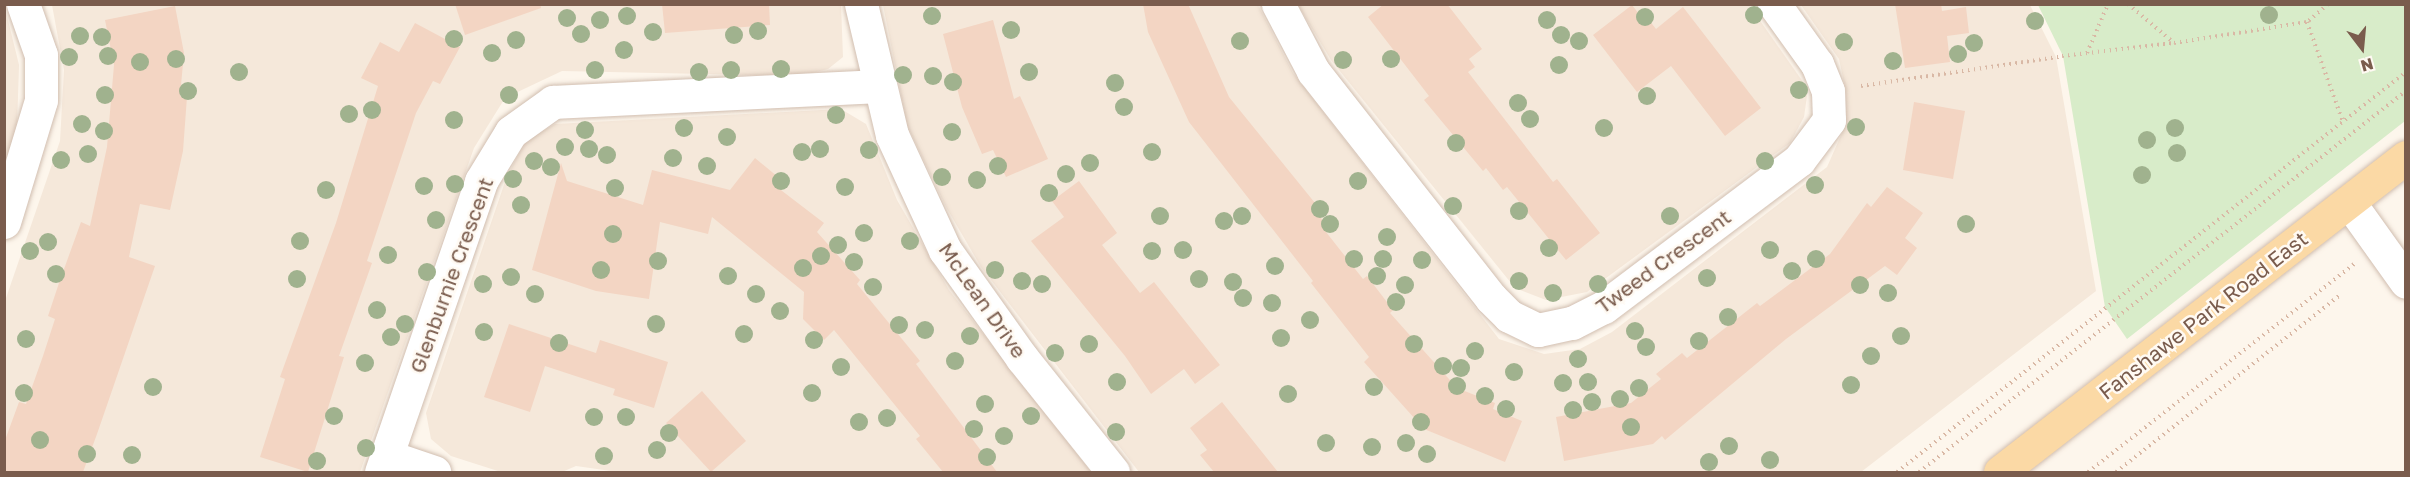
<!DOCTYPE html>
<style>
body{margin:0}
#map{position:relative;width:2410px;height:477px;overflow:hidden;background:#fdf6ec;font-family:"Golos Text",sans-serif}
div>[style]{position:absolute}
.residential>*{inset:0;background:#f5e8da}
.green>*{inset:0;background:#d8ecc9}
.building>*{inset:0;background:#f3d5c3}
.path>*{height:4px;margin-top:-2px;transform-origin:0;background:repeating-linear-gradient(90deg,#d9b8a5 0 1.5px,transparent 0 6px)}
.roads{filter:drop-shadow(0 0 2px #d1beb0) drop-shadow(0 0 2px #d1beb0)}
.minor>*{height:33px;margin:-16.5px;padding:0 16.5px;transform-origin:16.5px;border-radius:16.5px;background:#fff}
.major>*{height:33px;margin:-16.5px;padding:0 16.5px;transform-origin:16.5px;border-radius:16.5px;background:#fbd9a5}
.trees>*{width:18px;height:18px;margin:-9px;border-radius:50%;background:#a0b28e}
span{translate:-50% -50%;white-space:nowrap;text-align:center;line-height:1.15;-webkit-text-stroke:5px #fffaf3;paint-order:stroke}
.street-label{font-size:21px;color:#7a5c4d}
.frame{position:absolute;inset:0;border:6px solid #7a5c4d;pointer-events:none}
.north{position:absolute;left:2332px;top:18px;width:60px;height:60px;-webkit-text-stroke:4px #fffaf3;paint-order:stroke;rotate:164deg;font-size:16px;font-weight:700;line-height:24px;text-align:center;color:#7a5c4d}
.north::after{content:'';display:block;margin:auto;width:21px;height:27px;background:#7a5c4d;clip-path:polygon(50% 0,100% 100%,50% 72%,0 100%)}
</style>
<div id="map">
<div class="residential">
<div style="clip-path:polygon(52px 5px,841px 5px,843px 57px,828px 69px,800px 76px,562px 71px,505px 98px,474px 148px,360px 472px,5px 472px,5px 301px,60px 141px,64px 70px)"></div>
<div style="clip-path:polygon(883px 5px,1258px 5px,1293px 73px,1499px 339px,1544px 354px,1580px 349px,1612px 332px,1827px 167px,1846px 124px,1846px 92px,1839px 59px,1801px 5px,2030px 5px,2056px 57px,2096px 291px,1861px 472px,1139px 472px,981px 267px,946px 207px,907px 125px)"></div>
<div style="clip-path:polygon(1298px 5px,1749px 5px,1808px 89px,1804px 117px,1790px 143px,1587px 292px,1546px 300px,1515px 288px,1331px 60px)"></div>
<div style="clip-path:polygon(5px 8px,19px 65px,17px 126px,5px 163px)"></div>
<div style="clip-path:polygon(841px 109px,866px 124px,897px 200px,949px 290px,1091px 472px,618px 472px,576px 466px,562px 472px,501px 472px,451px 456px,431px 439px,426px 413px,506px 179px,525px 141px,555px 124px)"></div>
</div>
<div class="green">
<div style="clip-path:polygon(2038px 5px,2405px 5px,2405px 121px,2127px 339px,2105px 307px,2063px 56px)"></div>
</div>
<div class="building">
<div style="clip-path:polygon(455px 4px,540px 4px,541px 8px,465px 35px)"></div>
<div style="clip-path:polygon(662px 4px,769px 4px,770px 25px,665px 33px)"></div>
<div style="clip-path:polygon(1143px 4px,1188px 4px,1229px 97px,1315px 203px,1311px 206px,1330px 229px,1326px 232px,1363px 279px,1367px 276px,1393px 310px,1390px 313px,1457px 388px,1495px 403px,1493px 409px,1522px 421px,1505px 462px,1424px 429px,1364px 362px,1369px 357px,1311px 283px,1313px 281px,1189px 122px,1148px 32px)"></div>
<div style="clip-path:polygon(1384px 4px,1447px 4px,1482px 49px,1469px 59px,1475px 67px,1468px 72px,1553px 182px,1557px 179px,1600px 233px,1566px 260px,1507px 187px,1503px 190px,1486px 168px,1483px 171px,1424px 100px,1429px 96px,1368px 17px)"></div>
<div style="clip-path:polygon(1895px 4px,1941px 4px,1942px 11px,1966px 7px,1969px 33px,1947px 36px,1950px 62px,1905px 68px)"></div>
<div style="clip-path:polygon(1632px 5px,1646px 23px,1649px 20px,1656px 29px,1683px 7px,1761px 108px,1725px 136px,1671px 66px,1637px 92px,1593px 35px)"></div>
<div style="clip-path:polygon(175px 6px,184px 53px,180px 96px,187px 97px,183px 151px,170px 210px,140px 204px,129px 257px,155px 266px,97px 434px,83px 472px,4px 472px,4px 443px,19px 402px,26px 404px,43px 356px,55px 319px,48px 316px,59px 283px,81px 222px,90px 226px,107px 147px,114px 65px,105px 20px)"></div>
<div style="clip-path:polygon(993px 20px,1014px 99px,1020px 96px,1048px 159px,1006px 177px,993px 150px,982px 154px,962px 107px,943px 34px)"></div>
<div style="clip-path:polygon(415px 23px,460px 47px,440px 84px,433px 81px,416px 113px,367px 261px,372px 263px,339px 356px,344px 357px,308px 472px,260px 457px,285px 379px,280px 377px,336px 223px,378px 86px,361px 78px,380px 42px,399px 52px)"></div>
<div style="clip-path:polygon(1914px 102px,1965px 111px,1953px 179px,1903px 170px)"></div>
<div style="clip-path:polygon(755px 158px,778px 177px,773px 184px,824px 223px,817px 232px,860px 280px,857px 284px,920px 361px,916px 364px,997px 472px,943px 472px,916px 439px,920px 436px,834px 330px,824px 340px,803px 319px,804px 292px,712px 217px,708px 234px,660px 222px,649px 299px,596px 291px,532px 270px,561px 163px,567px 181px,643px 205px,652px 170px,730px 190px)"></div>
<div style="clip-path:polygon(1079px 181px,1117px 233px,1102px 245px,1140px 293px,1154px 282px,1220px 365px,1195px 384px,1184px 369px,1151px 394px,1125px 356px,1031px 241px,1064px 217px,1052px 201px)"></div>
<div style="clip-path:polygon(1887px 187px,1923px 213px,1905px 238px,1917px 248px,1897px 275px,1885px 266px,1786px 339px,1665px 440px,1662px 436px,1653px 444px,1564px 461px,1556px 417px,1631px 403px,1661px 379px,1656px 374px,1682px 353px,1687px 358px,1757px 303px,1760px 306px,1830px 254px,1867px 203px,1871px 207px)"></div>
<div style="clip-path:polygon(509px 324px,596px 353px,600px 340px,668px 362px,654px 408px,613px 395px,615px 389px,545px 366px,530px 412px,484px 397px)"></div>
<div style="clip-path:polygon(702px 391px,746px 441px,711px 472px,666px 423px)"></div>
<div style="clip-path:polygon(1222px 402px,1278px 472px,1214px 472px,1200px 455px,1207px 450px,1190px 428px)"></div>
</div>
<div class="path">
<div style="left:2128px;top:4px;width:60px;rotate:40.3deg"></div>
<div style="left:2174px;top:43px;width:135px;rotate:-9deg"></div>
<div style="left:2328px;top:4px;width:28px;rotate:139deg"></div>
<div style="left:2307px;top:22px;width:106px;rotate:70.2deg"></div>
<div style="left:2087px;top:53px;width:53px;rotate:-66.8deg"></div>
<div style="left:2062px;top:56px;width:112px;rotate:-6.7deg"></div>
<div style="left:1861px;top:86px;width:204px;rotate:-8.4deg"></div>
<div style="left:1897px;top:472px;width:647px;rotate:-38.16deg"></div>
<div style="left:1919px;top:472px;width:618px;rotate:-38.04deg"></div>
<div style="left:2088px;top:472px;width:338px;rotate:-38deg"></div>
<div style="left:2116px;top:472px;width:285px;rotate:-38.3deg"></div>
</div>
<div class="roads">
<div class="minor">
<div style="left:861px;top:4px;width:135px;rotate:76.7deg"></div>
<div style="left:892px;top:135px;width:127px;rotate:65.3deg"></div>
<div style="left:945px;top:250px;width:133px;rotate:54.5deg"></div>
<div style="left:1022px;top:358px;width:146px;rotate:51.4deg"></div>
<div style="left:1278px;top:4px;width:76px;rotate:62.4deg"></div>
<div style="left:1313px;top:71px;width:288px;rotate:51.9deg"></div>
<div style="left:1491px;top:298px;width:25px;rotate:45deg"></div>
<div style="left:1509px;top:316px;width:32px;rotate:26deg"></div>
<div style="left:1538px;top:330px;width:35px;rotate:-12deg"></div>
<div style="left:1572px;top:323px;width:36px;rotate:-27deg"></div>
<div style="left:1604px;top:307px;width:244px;rotate:-37deg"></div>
<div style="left:1799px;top:160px;width:50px;rotate:-53.1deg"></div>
<div style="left:1829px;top:120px;width:29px;rotate:-92deg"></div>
<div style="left:1828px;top:91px;width:29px;rotate:-112deg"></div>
<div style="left:1817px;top:64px;width:74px;rotate:-125.6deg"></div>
<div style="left:2349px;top:202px;width:98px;rotate:54.5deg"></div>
<div style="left:4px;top:222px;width:127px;rotate:-73.1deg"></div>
<div style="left:41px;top:100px;width:45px;rotate:-90deg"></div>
<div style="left:41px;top:55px;width:54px;rotate:-109.4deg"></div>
<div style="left:387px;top:456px;width:50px;rotate:18.8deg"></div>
<div style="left:381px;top:472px;width:308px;rotate:-71deg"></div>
<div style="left:481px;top:181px;width:57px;rotate:-58.5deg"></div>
<div style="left:511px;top:132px;width:52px;rotate:-35.5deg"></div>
<div style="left:553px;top:102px;width:326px;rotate:-2.8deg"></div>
</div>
<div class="major">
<div style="left:2000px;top:472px;width:514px;rotate:-37.81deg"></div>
</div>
</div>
<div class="trees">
<div style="left:1754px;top:15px"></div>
<div style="left:2269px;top:15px"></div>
<div style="left:627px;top:16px"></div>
<div style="left:932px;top:16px"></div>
<div style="left:1645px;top:17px"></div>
<div style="left:567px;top:18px"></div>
<div style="left:600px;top:20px"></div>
<div style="left:1547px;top:20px"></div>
<div style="left:2035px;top:21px"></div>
<div style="left:1011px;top:30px"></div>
<div style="left:758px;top:31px"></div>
<div style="left:653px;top:32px"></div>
<div style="left:581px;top:34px"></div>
<div style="left:734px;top:35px"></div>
<div style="left:1561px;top:35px"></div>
<div style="left:80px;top:36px"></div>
<div style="left:102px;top:37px"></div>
<div style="left:454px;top:39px"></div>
<div style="left:516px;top:40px"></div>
<div style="left:1240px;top:41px"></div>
<div style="left:1579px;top:41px"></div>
<div style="left:1844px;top:42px"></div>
<div style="left:1974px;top:43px"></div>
<div style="left:624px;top:50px"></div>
<div style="left:492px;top:53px"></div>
<div style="left:1958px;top:54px"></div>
<div style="left:108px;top:56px"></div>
<div style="left:69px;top:57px"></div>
<div style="left:176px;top:59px"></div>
<div style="left:1391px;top:59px"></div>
<div style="left:1343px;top:60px"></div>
<div style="left:1893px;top:61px"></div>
<div style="left:140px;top:62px"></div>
<div style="left:1559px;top:65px"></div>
<div style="left:781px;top:69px"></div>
<div style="left:595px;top:70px"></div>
<div style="left:731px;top:70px"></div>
<div style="left:239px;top:72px"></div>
<div style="left:699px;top:72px"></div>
<div style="left:1029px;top:72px"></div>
<div style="left:903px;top:75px"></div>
<div style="left:933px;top:76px"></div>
<div style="left:953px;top:82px"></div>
<div style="left:1115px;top:83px"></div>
<div style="left:1799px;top:90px"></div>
<div style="left:188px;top:91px"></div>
<div style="left:105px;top:95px"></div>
<div style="left:509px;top:95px"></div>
<div style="left:1647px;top:96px"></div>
<div style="left:1518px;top:103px"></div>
<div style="left:1124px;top:107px"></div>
<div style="left:372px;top:110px"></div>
<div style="left:349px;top:114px"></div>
<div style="left:836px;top:115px"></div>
<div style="left:1530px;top:119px"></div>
<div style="left:454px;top:120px"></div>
<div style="left:82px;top:124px"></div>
<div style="left:1856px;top:127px"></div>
<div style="left:684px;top:128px"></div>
<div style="left:1604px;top:128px"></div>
<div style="left:2175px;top:128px"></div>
<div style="left:585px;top:130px"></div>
<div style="left:104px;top:131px"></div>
<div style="left:952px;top:132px"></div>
<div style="left:727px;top:137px"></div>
<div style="left:2147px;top:140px"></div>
<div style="left:1456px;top:143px"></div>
<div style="left:565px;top:147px"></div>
<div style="left:589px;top:149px"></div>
<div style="left:820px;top:149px"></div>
<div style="left:869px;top:150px"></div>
<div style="left:802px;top:152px"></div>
<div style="left:1152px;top:152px"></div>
<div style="left:2177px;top:153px"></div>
<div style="left:88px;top:154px"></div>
<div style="left:607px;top:155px"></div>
<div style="left:673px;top:158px"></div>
<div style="left:61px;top:160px"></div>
<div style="left:534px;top:161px"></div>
<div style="left:1765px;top:161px"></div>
<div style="left:1090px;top:163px"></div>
<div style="left:707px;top:166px"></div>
<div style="left:998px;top:166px"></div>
<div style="left:551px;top:167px"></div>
<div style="left:1066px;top:174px"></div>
<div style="left:2142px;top:175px"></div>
<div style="left:942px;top:177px"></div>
<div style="left:513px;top:179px"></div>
<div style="left:977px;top:180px"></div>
<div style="left:781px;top:181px"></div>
<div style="left:1358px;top:181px"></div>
<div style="left:455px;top:184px"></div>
<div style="left:1815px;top:185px"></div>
<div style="left:424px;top:186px"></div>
<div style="left:845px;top:187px"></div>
<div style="left:615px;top:188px"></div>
<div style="left:326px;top:190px"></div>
<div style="left:1049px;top:193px"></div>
<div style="left:521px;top:205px"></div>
<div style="left:1453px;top:206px"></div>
<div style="left:1320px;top:209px"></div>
<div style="left:1519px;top:211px"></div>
<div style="left:1160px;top:216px"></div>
<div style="left:1242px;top:216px"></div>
<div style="left:1670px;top:216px"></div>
<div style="left:436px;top:220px"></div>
<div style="left:1224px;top:221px"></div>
<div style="left:1330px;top:224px"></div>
<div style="left:1966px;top:224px"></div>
<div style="left:864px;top:233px"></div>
<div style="left:613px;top:234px"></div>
<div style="left:1387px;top:237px"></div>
<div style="left:300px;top:241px"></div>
<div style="left:910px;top:241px"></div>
<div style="left:48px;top:242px"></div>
<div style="left:838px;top:245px"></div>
<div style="left:1549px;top:248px"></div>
<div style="left:1183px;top:250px"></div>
<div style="left:1770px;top:250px"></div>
<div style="left:30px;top:251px"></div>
<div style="left:1152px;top:251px"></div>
<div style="left:388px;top:255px"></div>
<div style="left:821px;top:256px"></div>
<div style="left:1354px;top:259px"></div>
<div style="left:1383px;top:259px"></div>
<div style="left:1816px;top:259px"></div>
<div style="left:1422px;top:260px"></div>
<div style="left:658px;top:261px"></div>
<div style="left:854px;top:262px"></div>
<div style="left:1275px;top:266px"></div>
<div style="left:803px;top:268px"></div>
<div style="left:601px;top:270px"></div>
<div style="left:995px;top:270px"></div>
<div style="left:1792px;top:271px"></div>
<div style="left:427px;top:272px"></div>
<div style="left:56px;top:274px"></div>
<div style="left:728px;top:276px"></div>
<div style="left:1377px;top:276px"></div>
<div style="left:511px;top:277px"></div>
<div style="left:1707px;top:278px"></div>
<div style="left:297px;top:279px"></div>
<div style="left:1199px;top:279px"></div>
<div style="left:1022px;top:281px"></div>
<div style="left:1519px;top:281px"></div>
<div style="left:1233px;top:282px"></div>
<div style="left:483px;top:284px"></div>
<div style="left:1042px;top:284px"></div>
<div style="left:1598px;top:284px"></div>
<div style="left:1405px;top:285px"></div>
<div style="left:1860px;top:285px"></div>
<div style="left:873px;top:287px"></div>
<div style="left:1553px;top:293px"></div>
<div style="left:1888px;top:293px"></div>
<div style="left:535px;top:294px"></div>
<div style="left:756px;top:294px"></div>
<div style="left:1243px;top:298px"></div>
<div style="left:1396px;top:302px"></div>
<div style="left:1272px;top:303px"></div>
<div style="left:377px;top:310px"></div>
<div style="left:780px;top:311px"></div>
<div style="left:1728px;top:317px"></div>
<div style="left:1310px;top:320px"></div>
<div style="left:405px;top:324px"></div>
<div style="left:656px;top:324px"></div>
<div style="left:899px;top:325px"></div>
<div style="left:925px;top:330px"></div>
<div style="left:1635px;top:331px"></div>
<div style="left:484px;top:332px"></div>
<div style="left:744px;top:334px"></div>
<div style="left:970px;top:336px"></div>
<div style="left:1901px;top:336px"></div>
<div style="left:391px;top:337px"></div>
<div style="left:1281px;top:338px"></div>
<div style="left:26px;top:339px"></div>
<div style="left:814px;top:340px"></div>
<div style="left:1699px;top:341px"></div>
<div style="left:559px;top:343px"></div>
<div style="left:1089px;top:344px"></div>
<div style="left:1414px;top:344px"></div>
<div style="left:1646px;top:347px"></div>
<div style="left:1475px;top:351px"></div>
<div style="left:1055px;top:353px"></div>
<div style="left:1871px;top:356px"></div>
<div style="left:1578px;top:359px"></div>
<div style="left:955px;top:361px"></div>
<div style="left:365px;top:363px"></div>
<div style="left:1443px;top:366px"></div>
<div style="left:841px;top:367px"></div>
<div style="left:1461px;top:368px"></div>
<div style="left:1514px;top:372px"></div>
<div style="left:1117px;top:382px"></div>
<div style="left:1588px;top:382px"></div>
<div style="left:1563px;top:383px"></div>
<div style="left:1851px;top:385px"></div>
<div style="left:1457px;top:386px"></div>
<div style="left:153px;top:387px"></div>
<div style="left:1374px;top:387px"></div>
<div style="left:1639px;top:388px"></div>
<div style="left:24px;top:393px"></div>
<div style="left:812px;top:393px"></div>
<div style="left:1288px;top:394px"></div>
<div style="left:1485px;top:396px"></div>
<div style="left:1620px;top:399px"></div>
<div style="left:1592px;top:402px"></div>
<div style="left:985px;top:404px"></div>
<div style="left:1506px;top:409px"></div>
<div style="left:1573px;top:410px"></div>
<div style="left:334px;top:416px"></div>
<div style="left:1031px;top:416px"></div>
<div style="left:594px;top:417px"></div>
<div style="left:626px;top:417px"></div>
<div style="left:887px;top:418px"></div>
<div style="left:859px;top:422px"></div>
<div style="left:1421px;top:422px"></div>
<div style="left:1631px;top:427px"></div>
<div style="left:974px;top:429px"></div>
<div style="left:1116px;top:432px"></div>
<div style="left:669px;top:433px"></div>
<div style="left:1004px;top:436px"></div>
<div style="left:40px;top:440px"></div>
<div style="left:1326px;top:443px"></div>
<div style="left:1406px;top:443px"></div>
<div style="left:1729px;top:446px"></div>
<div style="left:1372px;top:447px"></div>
<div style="left:366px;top:448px"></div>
<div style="left:657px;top:450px"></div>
<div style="left:87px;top:454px"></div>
<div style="left:1427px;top:454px"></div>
<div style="left:132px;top:455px"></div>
<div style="left:604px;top:456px"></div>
<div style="left:987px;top:457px"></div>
<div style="left:1770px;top:460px"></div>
<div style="left:317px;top:461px"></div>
<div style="left:1709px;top:462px"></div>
</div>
<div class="street-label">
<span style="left:1663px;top:261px;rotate:-36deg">Tweed Crescent</span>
<span style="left:451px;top:275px;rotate:-70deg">Glenburnie Crescent</span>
<span style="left:983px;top:300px;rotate:55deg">McLean Drive</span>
<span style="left:2203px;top:315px;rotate:-38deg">Fanshawe Park Road East</span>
</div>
<div class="frame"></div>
<div class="north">N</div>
</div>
